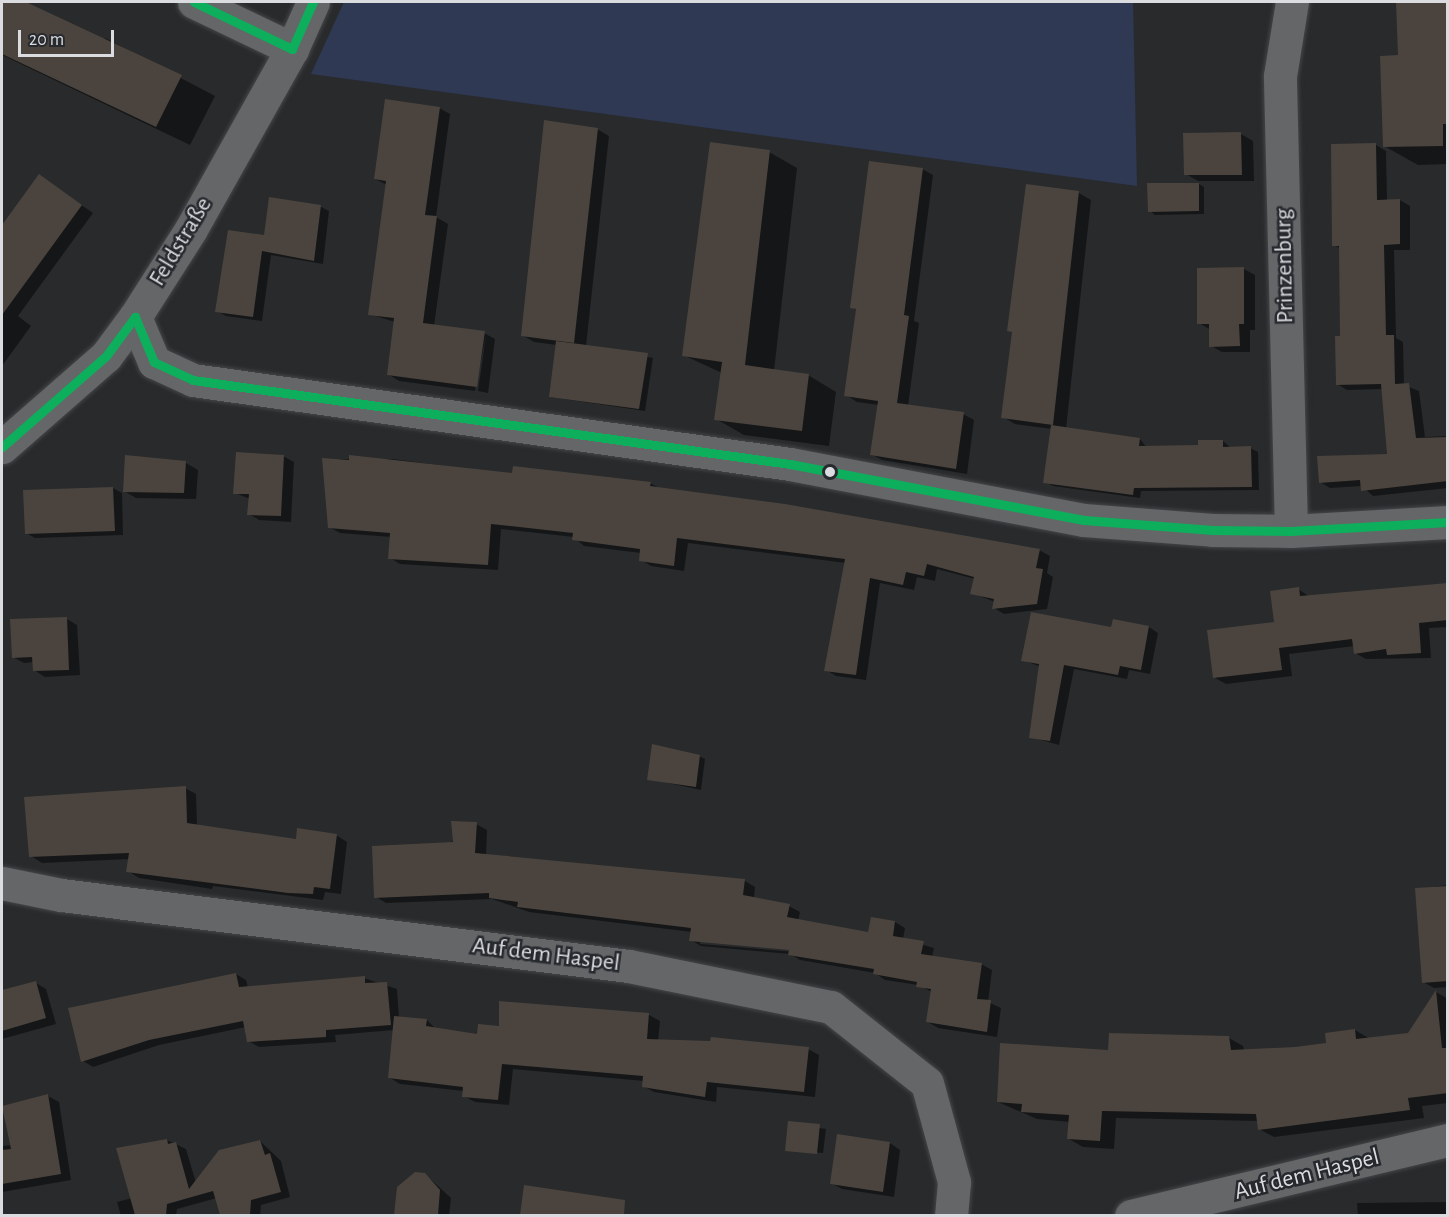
<!DOCTYPE html>
<meta charset="utf-8">
<style>
body{margin:0}
#map{position:relative;width:1449px;height:1217px;overflow:hidden;background:#282a2c;font-family:"Alegreya Sans",sans-serif}
div>[style]{position:absolute}
.green>*{inset:0;background:#2f3954}
.shadow>*{inset:0;background:#0007}
.building>*{inset:0;background:#4b443e}
.roads{filter:drop-shadow(0 0 2px #454648) drop-shadow(0 0 2px #454648)}
.minor>*{height:33px;margin:-16.5px;padding:0 16.5px;transform-origin:16.5px;border-radius:16.5px;background:#656668}
.bus-1>*{height:9px;margin:-4.5px;padding:0 4.5px;transform-origin:4.5px;border-radius:4.5px;background:#0daf5c}
.dots>*{width:16px;height:16px;translate:-50% -50%;box-sizing:border-box;border:3px solid #26292e;border-radius:50%}
span{translate:-50% -50%;white-space:nowrap;text-align:center;line-height:1.15;-webkit-text-stroke:5px #26292e;paint-order:stroke}
.street-label{font-size:24px;color:#dbdce0}
.frame{position:absolute;inset:0;border:3px solid #dbdce0;pointer-events:none}
.scale{position:absolute;left:18px;top:30px;width:96px;height:27px;box-sizing:border-box;border:3px solid #dbdce0;border-top:0;padding-left:8px;font-size:18px;line-height:21px;white-space:nowrap;color:#dbdce0;-webkit-text-stroke:4px #26292e;paint-order:stroke}
</style>
<div id="map">
<div class="green">
<div style="clip-path:polygon(344px 2px,1133px 2px,1137px 186px,311px 74px)"></div>
</div>
<div class="shadow">
<div style="clip-path:polygon(2px 2px,23px 2px,103px 42px,105px 38px,215px 96px,190px 145px,2px 55px)"></div>
<div style="clip-path:polygon(1398px 2px,1448px 2px,1448px 164px,1418px 165px,1384px 146px,1399px 57px)"></div>
<div style="clip-path:polygon(439px 108px,450px 114px,436px 217px,448px 224px,434px 326px,484px 333px,495px 339px,488px 393px,478px 391px,486px 335px,475px 391px,399px 381px,388px 374px,395px 322px,369px 314px,387px 185px,375px 179px)"></div>
<div style="clip-path:polygon(597px 129px,609px 136px,586px 346px,653px 358px,645px 411px,550px 397px,557px 345px,534px 342px,522px 335px)"></div>
<div style="clip-path:polygon(1241px 134px,1253px 141px,1254px 181px,1198px 181px,1186px 174px)"></div>
<div style="clip-path:polygon(1376px 145px,1386px 151px,1387px 201px,1400px 200px,1410px 206px,1410px 250px,1394px 250px,1396px 338px,1403px 342px,1404px 385px,1419px 391px,1425px 437px,1448px 436px,1448px 488px,1373px 496px,1362px 486px,1330px 488px,1320px 482px,1389px 456px,1383px 389px,1347px 390px,1337px 384px,1342px 337px,1341px 249px,1334px 245px)"></div>
<div style="clip-path:polygon(769px 152px,797px 168px,774px 371px,808px 375px,836px 392px,829px 446px,744px 435px,716px 419px,722px 373px,683px 355px)"></div>
<div style="clip-path:polygon(922px 169px,933px 175px,914px 321px,919px 323px,908px 406px,963px 414px,974px 420px,967px 474px,882px 460px,871px 454px,879px 405px,857px 402px,846px 395px,857px 310px,851px 307px)"></div>
<div style="clip-path:polygon(39px 176px,93px 213px,18px 316px,31px 326px,2px 366px,2px 229px)"></div>
<div style="clip-path:polygon(1199px 184px,1204px 187px,1204px 214px,1155px 215px,1150px 211px)"></div>
<div style="clip-path:polygon(1027px 186px,1079px 193px,1091px 200px,1066px 429px,1140px 439px,1147px 448px,1200px 447px,1223px 441px,1231px 448px,1250px 448px,1258px 452px,1259px 490px,1141px 491px,1140px 498px,1053px 486px,1045px 482px,1052px 429px,1015px 424px,1003px 417px,1014px 333px,1008px 330px)"></div>
<div style="clip-path:polygon(319px 206px,329px 211px,323px 264px,271px 255px,262px 321px,226px 316px,217px 311px,265px 236px)"></div>
<div style="clip-path:polygon(1244px 269px,1255px 275px,1255px 330px,1250px 330px,1250px 352px,1222px 352px,1211px 346px,1211px 330px,1199px 323px)"></div>
<div style="clip-path:polygon(283px 456px,294px 462px,291px 522px,259px 520px,249px 514px,250px 499px,235px 493px)"></div>
<div style="clip-path:polygon(324px 459px,393px 459px,513px 475px,650px 483px,661px 489px,1039px 550px,1050px 556px,1047px 573px,1053px 577px,1047px 609px,1004px 614px,994px 608px,995px 602px,972px 593px,975px 579px,937px 569px,935px 581px,917px 577px,914px 590px,880px 583px,866px 680px,836px 676px,826px 670px,846px 563px,688px 543px,684px 571px,651px 566px,641px 560px,641px 553px,584px 546px,574px 537px,501px 529px,498px 570px,400px 564px,390px 558px,391px 537px,340px 533px,329px 527px)"></div>
<div style="clip-path:polygon(186px 463px,198px 470px,196px 499px,136px 498px,124px 491px)"></div>
<div style="clip-path:polygon(113px 488px,122px 493px,123px 535px,35px 538px,26px 533px)"></div>
<div style="clip-path:polygon(1448px 584px,1448px 627px,1429px 628px,1431px 658px,1366px 659px,1355px 653px,1355px 646px,1289px 654px,1292px 676px,1226px 684px,1215px 678px,1275px 623px,1298px 589px,1310px 597px)"></div>
<div style="clip-path:polygon(67px 619px,77px 625px,80px 675px,45px 677px,34px 670px,34px 662px,24px 663px,13px 657px)"></div>
<div style="clip-path:polygon(1149px 627px,1158px 633px,1150px 674px,1129px 670px,1127px 679px,1074px 669px,1059px 745px,1031px 737px,1041px 667px,1023px 660px,1112px 629px)"></div>
<div style="clip-path:polygon(699px 756px,705px 759px,701px 790px,649px 779px)"></div>
<div style="clip-path:polygon(185px 788px,196px 794px,197px 826px,297px 840px,336px 835px,347px 842px,341px 894px,325px 892px,323px 900px,213px 886px,212px 889px,139px 878px,128px 871px,130px 859px,42px 863px,31px 856px)"></div>
<div style="clip-path:polygon(evenodd,476px 824px,487px 830px,486px 856px,745px 881px,755px 887px,754px 898px,789px 906px,800px 912px,798px 921px,869px 934px,872px 918px,895px 922px,905px 928px,903px 939px,934px 948px,932px 957px,981px 964px,992px 970px,988px 1002px,1001px 1008px,997px 1037px,938px 1028px,928px 1022px,932px 992px,918px 985px,885px 980px,875px 973px,800px 960px,790px 954px,701px 946px,691px 940px,692px 932px,529px 912px,492px 899px,386px 903px,376px 897px,476px 824px,700px 940px,797px 949px,796px 952px,700px 944px,700px 940px)"></div>
<div style="clip-path:polygon(1448px 885px,1448px 987px,1434px 988px,1423px 982px,1417px 889px)"></div>
<div style="clip-path:polygon(236px 974px,246px 980px,248px 988px,364px 978px,397px 989px,399px 1018px,427px 1020px,437px 1030px,478px 1036px,594px 1009px,649px 1015px,660px 1021px,658px 1041px,808px 1049px,819px 1055px,815px 1097px,717px 1087px,716px 1102px,654px 1092px,643px 1086px,644px 1081px,513px 1069px,509px 1105px,475px 1102px,464px 1096px,464px 1091px,400px 1084px,390px 1078px,394px 1030px,335px 1035px,336px 1042px,259px 1047px,248px 1041px,246px 1027px,159px 1045px,93px 1067px,83px 1061px)"></div>
<div style="clip-path:polygon(36px 983px,46px 989px,56px 1024px,2px 1039px,2px 992px)"></div>
<div style="clip-path:polygon(1436px 992px,1448px 999px,1448px 1103px,1422px 1106px,1424px 1118px,1274px 1137px,1259px 1129px,1258px 1121px,1116px 1118px,1114px 1149px,1083px 1147px,1069px 1139px,1070px 1122px,1037px 1119px,998px 1102px,1109px 1051px,1229px 1038px,1243px 1046px,1244px 1051px,1296px 1048px,1328px 1044px,1355px 1030px,1370px 1039px,1409px 1034px)"></div>
<div style="clip-path:polygon(48px 1096px,59px 1102px,71px 1180px,2px 1192px,2px 1146px,12px 1145px)"></div>
<div style="clip-path:polygon(789px 1123px,826px 1129px,823px 1153px,787px 1150px)"></div>
<div style="clip-path:polygon(167px 1140px,186px 1149px,196px 1183px,260px 1141px,281px 1161px,290px 1197px,261px 1205px,260px 1216px,221px 1216px,217px 1198px,177px 1209px,176px 1216px,121px 1216px,117px 1202px,132px 1198px,118px 1149px)"></div>
<div style="clip-path:polygon(890px 1143px,900px 1150px,894px 1197px,842px 1189px,831px 1183px)"></div>
<div style="clip-path:polygon(425px 1174px,451px 1198px,449px 1216px,396px 1216px,398px 1188px)"></div>
<div style="clip-path:polygon(525px 1187px,611px 1205px,609px 1216px,521px 1216px)"></div>
<div style="clip-path:polygon(1448px 1202px,1448px 1216px,1358px 1216px,1357px 1203px)"></div>
</div>
<div class="building">
<div style="clip-path:polygon(2px 2px,26px 2px,182px 75px,156px 127px,2px 54px)"></div>
<div style="clip-path:polygon(1396px 2px,1448px 2px,1448px 124px,1443px 124px,1443px 146px,1383px 147px,1380px 56px,1398px 55px)"></div>
<div style="clip-path:polygon(385px 99px,440px 107px,425px 215px,437px 216px,423px 323px,485px 331px,477px 387px,387px 375px,394px 318px,368px 315px,386px 181px,374px 179px)"></div>
<div style="clip-path:polygon(544px 120px,598px 128px,574px 343px,521px 336px)"></div>
<div style="clip-path:polygon(1241px 132px,1242px 175px,1184px 175px,1183px 133px)"></div>
<div style="clip-path:polygon(710px 142px,770px 150px,745px 365px,809px 374px,802px 431px,714px 420px,722px 362px,682px 356px)"></div>
<div style="clip-path:polygon(1376px 143px,1377px 200px,1400px 199px,1400px 244px,1384px 245px,1386px 335px,1394px 335px,1395px 384px,1409px 383px,1416px 438px,1448px 437px,1448px 481px,1361px 491px,1360px 480px,1319px 483px,1317px 456px,1387px 454px,1381px 384px,1336px 385px,1335px 336px,1340px 336px,1339px 246px,1332px 246px,1331px 144px)"></div>
<div style="clip-path:polygon(869px 161px,923px 168px,904px 315px,909px 316px,897px 403px,964px 412px,956px 469px,870px 455px,878px 401px,844px 396px,856px 309px,850px 308px)"></div>
<div style="clip-path:polygon(39px 174px,82px 205px,2px 315px,2px 225px)"></div>
<div style="clip-path:polygon(1147px 183px,1199px 183px,1199px 211px,1148px 212px)"></div>
<div style="clip-path:polygon(1026px 184px,1079px 191px,1053px 425px,1001px 418px,1012px 332px,1007px 331px)"></div>
<div style="clip-path:polygon(269px 197px,321px 205px,314px 261px,262px 251px,253px 317px,215px 312px,228px 230px,264px 235px)"></div>
<div style="clip-path:polygon(1244px 267px,1244px 324px,1239px 324px,1240px 346px,1209px 347px,1209px 324px,1197px 324px,1197px 268px)"></div>
<div style="clip-path:polygon(556px 341px,648px 353px,639px 409px,549px 397px)"></div>
<div style="clip-path:polygon(1051px 425px,1140px 438px,1139px 446px,1198px 445px,1198px 440px,1223px 440px,1223px 447px,1251px 446px,1252px 487px,1134px 488px,1133px 495px,1043px 483px)"></div>
<div style="clip-path:polygon(236px 452px,284px 455px,281px 516px,247px 515px,249px 494px,233px 494px)"></div>
<div style="clip-path:polygon(125px 455px,186px 461px,184px 493px,123px 492px)"></div>
<div style="clip-path:polygon(349px 455px,512px 473px,513px 466px,651px 482px,650px 486px,785px 504px,1040px 549px,1036px 568px,1043px 569px,1037px 604px,992px 609px,994px 599px,970px 594px,974px 577px,927px 564px,924px 576px,906px 572px,903px 585px,870px 578px,856px 675px,824px 671px,845px 559px,677px 538px,674px 566px,639px 561px,640px 549px,572px 540px,573px 533px,491px 524px,488px 565px,388px 559px,390px 533px,328px 528px,322px 458px,349px 460px)"></div>
<div style="clip-path:polygon(113px 487px,115px 531px,25px 534px,23px 490px)"></div>
<div style="clip-path:polygon(1448px 583px,1448px 620px,1419px 623px,1421px 653px,1387px 655px,1386px 649px,1354px 654px,1352px 639px,1279px 648px,1282px 670px,1213px 678px,1207px 630px,1274px 622px,1270px 591px,1299px 587px,1300px 596px)"></div>
<div style="clip-path:polygon(1031px 612px,1111px 627px,1113px 619px,1149px 626px,1141px 670px,1120px 666px,1118px 675px,1064px 665px,1050px 741px,1029px 738px,1039px 664px,1021px 661px)"></div>
<div style="clip-path:polygon(67px 617px,69px 670px,33px 671px,32px 657px,12px 658px,10px 619px)"></div>
<div style="clip-path:polygon(652px 744px,700px 755px,696px 787px,647px 780px)"></div>
<div style="clip-path:polygon(186px 786px,187px 823px,296px 839px,297px 828px,337px 834px,330px 889px,314px 887px,313px 894px,288px 893px,126px 872px,129px 853px,29px 857px,24px 797px)"></div>
<div style="clip-path:polygon(451px 821px,477px 822px,475px 853px,745px 879px,743px 895px,790px 904px,787px 917px,868px 932px,871px 917px,895px 921px,893px 936px,924px 941px,921px 954px,982px 963px,977px 999px,991px 1000px,987px 1032px,926px 1022px,931px 989px,916px 987px,917px 982px,873px 974px,874px 969px,788px 955px,789px 950px,689px 941px,691px 928px,517px 907px,518px 902px,489px 898px,489px 893px,374px 898px,372px 846px,453px 842px)"></div>
<div style="clip-path:polygon(1448px 886px,1448px 981px,1422px 983px,1415px 888px)"></div>
<div style="clip-path:polygon(236px 973px,239px 987px,365px 976px,365px 983px,387px 982px,391px 1025px,326px 1030px,326px 1037px,247px 1042px,243px 1021px,149px 1040px,81px 1062px,68px 1008px)"></div>
<div style="clip-path:polygon(36px 981px,46px 1018px,2px 1031px,2px 990px)"></div>
<div style="clip-path:polygon(1436px 990px,1442px 1048px,1448px 1048px,1448px 1093px,1408px 1098px,1410px 1110px,1258px 1130px,1256px 1114px,1102px 1111px,1100px 1141px,1067px 1139px,1069px 1115px,1021px 1112px,1022px 1104px,997px 1102px,1000px 1043px,1108px 1050px,1109px 1033px,1229px 1036px,1231px 1050px,1295px 1047px,1326px 1043px,1325px 1033px,1355px 1029px,1356px 1039px,1408px 1033px)"></div>
<div style="clip-path:polygon(499px 1001px,649px 1013px,647px 1039px,710px 1041px,711px 1037px,809px 1047px,804px 1092px,707px 1082px,705px 1097px,642px 1087px,643px 1076px,502px 1064px,498px 1100px,462px 1097px,463px 1087px,388px 1078px,394px 1016px,427px 1019px,426px 1026px,477px 1034px,478px 1024px,499px 1026px)"></div>
<div style="clip-path:polygon(48px 1094px,61px 1174px,2px 1184px,2px 1150px,11px 1149px,2px 1106px)"></div>
<div style="clip-path:polygon(788px 1121px,820px 1124px,817px 1154px,785px 1151px)"></div>
<div style="clip-path:polygon(837px 1134px,890px 1142px,883px 1192px,830px 1184px)"></div>
<div style="clip-path:polygon(167px 1139px,168px 1144px,176px 1142px,189px 1189px,219px 1150px,260px 1140px,265px 1155px,270px 1153px,281px 1192px,251px 1200px,250px 1215px,220px 1215px,213px 1191px,167px 1204px,166px 1215px,135px 1215px,116px 1148px)"></div>
<div style="clip-path:polygon(415px 1172px,425px 1173px,440px 1190px,438px 1215px,394px 1215px,397px 1187px)"></div>
<div style="clip-path:polygon(524px 1185px,625px 1200px,624px 1215px,520px 1215px)"></div>
</div>
<div class="roads">
<div class="minor">
<div style="left:194px;top:2px;width:109px;rotate:25.6deg"></div>
<div style="left:135px;top:317px;width:49px;rotate:67.1deg"></div>
<div style="left:154px;top:362px;width:43px;rotate:24.8deg"></div>
<div style="left:193px;top:380px;width:603px;rotate:8.01deg"></div>
<div style="left:790px;top:464px;width:299px;rotate:10.8deg"></div>
<div style="left:1084px;top:520px;width:129px;rotate:4.4deg"></div>
<div style="left:1213px;top:530px;width:78px;rotate:0.7deg"></div>
<div style="left:1291px;top:531px;width:157px;rotate:-3.3deg"></div>
<div style="left:2px;top:447px;width:138px;rotate:-41.2deg"></div>
<div style="left:106px;top:356px;width:49px;rotate:-53.4deg"></div>
<div style="left:135px;top:317px;width:104px;rotate:-57.5deg"></div>
<div style="left:191px;top:229px;width:206px;rotate:-60.7deg"></div>
<div style="left:292px;top:49px;width:51px;rotate:-65.9deg"></div>
<div style="left:1291px;top:531px;width:455px;rotate:-91.4deg"></div>
<div style="left:1280px;top:76px;width:75px;rotate:-80.8deg"></div>
<div style="left:2px;top:883px;width:60px;rotate:11.5deg"></div>
<div style="left:61px;top:895px;width:572px;rotate:7.13deg"></div>
<div style="left:629px;top:966px;width:206px;rotate:11.5deg"></div>
<div style="left:831px;top:1007px;width:122px;rotate:38.4deg"></div>
<div style="left:927px;top:1083px;width:103px;rotate:74.7deg"></div>
<div style="left:954px;top:1182px;width:34px;rotate:95deg"></div>
<div style="left:1131px;top:1216px;width:326px;rotate:-13.5deg"></div>
</div>
</div>
<div class="bus-1">
<div style="left:194px;top:2px;width:109px;rotate:25.6deg"></div>
<div style="left:292px;top:49px;width:51px;rotate:-65.9deg"></div>
<div style="left:2px;top:447px;width:138px;rotate:-41.2deg"></div>
<div style="left:106px;top:356px;width:49px;rotate:-53.4deg"></div>
<div style="left:135px;top:317px;width:49px;rotate:67.1deg"></div>
<div style="left:154px;top:362px;width:43px;rotate:24.8deg"></div>
<div style="left:193px;top:380px;width:603px;rotate:8.01deg"></div>
<div style="left:790px;top:464px;width:299px;rotate:10.8deg"></div>
<div style="left:1084px;top:520px;width:129px;rotate:4.4deg"></div>
<div style="left:1213px;top:530px;width:78px;rotate:0.7deg"></div>
<div style="left:1291px;top:531px;width:157px;rotate:-3.3deg"></div>
</div>
<div class="dots">
<div style="left:830px;top:472px;background:#dbdce0"></div>
</div>
<div class="street-label">
<span style="left:181px;top:242px;rotate:-59deg">Feldstraße</span>
<span style="left:1285px;top:266px;rotate:-91deg">Prinzenburg</span>
<span style="left:546px;top:955px;rotate:7deg">Auf dem Haspel</span>
<span style="left:1307px;top:1175px;rotate:-14deg">Auf dem Haspel</span>
</div>
<div class="frame"></div>
<div class="scale">20 m</div>
</div>
